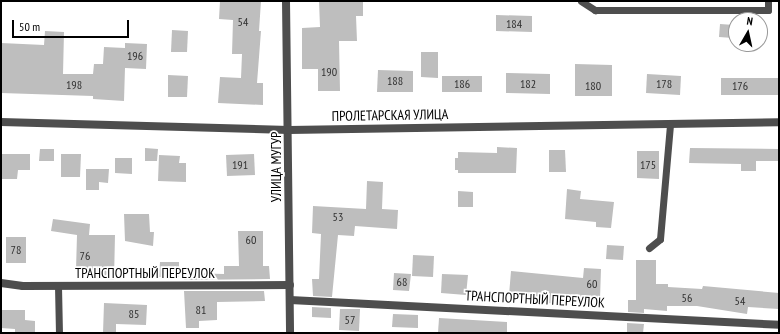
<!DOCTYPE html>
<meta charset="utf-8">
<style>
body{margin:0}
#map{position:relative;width:780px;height:334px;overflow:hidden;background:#fff;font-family:"PT Sans Narrow",sans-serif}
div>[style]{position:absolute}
.building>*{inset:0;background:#bebebe}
.service>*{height:7px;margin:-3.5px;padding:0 3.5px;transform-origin:3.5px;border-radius:3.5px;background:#4e4e4e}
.minor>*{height:8px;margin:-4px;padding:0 4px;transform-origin:4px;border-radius:4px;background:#4e4e4e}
span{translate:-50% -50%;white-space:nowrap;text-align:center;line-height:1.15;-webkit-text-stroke:3.5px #fff;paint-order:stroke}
.number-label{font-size:12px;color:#303030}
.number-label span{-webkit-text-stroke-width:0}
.street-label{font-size:14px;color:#000}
.frame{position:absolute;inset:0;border:2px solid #000;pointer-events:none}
.north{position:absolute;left:728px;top:12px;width:40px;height:40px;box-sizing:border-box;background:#fff;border:1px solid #999;border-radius:50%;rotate:9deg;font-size:11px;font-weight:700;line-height:16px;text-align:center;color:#000}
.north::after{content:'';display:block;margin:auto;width:14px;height:18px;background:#000;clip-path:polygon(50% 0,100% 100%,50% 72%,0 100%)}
.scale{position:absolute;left:12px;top:20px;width:117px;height:18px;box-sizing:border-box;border:2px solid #000;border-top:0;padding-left:5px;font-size:12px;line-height:14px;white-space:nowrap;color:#000;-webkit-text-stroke:3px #fff;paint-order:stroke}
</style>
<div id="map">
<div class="building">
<div style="clip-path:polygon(220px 1px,261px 1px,259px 31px,261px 31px,257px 83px,263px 83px,263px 105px,218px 103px,220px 77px,241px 78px,242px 54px,232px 54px,233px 20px,219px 19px)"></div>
<div style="clip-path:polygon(319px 1px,363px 1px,363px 16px,356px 16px,357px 41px,339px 41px,340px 91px,318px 91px,318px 69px,302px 69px,302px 28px,320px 27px)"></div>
<div style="clip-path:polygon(496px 15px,532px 16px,532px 32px,496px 31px)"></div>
<div style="clip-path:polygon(720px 24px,734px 25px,733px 38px,719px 37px)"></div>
<div style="clip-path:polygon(172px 30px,188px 31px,187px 52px,171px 52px)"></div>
<div style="clip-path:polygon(45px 31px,64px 32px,63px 74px,93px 74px,94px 64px,103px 64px,104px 47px,125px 48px,125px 43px,147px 44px,146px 69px,125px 68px,124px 101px,93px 99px,93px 96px,1px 93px,1px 43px,44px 45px)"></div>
<div style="clip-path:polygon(421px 52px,438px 52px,438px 78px,421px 77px)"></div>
<div style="clip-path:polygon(575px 64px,612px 65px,612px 96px,575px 96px)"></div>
<div style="clip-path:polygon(378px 70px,413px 71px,413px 92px,377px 92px)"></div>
<div style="clip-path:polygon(506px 73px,550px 74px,550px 94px,506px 93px)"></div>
<div style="clip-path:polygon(647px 74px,681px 76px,680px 95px,646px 93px)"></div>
<div style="clip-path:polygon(168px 75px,188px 76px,187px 97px,168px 97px)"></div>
<div style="clip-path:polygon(442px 76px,482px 76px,482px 92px,442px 92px)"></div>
<div style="clip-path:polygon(721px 78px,779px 78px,779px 95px,721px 95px)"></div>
<div style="clip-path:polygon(497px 147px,517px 148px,516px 173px,458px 173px,458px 170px,455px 170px,455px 158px,458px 158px,458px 152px,497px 153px)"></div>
<div style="clip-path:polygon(145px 148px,158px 149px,157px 161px,145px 161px)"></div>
<div style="clip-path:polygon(690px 148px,779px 149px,779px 161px,756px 161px,756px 171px,741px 171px,741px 164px,689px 163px)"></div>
<div style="clip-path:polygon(40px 149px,54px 149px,54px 161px,39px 161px)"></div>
<div style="clip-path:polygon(549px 150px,565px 150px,566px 172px,549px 172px)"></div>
<div style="clip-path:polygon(637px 151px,659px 151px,659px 179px,637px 178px)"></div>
<div style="clip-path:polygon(1px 154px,30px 154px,30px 170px,18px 170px,17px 179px,1px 179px)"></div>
<div style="clip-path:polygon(61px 154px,81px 154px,80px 177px,61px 177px)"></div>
<div style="clip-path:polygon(254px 154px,255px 175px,227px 176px,226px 155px)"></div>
<div style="clip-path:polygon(159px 155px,180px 156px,179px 163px,186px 163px,186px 182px,158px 181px)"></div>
<div style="clip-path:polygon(115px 158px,132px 158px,132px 174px,115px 173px)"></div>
<div style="clip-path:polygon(86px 169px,109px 169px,108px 183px,99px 182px,99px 190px,86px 190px)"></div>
<div style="clip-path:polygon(367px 181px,383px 182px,382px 209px,398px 210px,397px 229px,355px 226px,354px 236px,338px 235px,332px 297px,313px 296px,312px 279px,319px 279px,321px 234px,312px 233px,313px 206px,366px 209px)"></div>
<div style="clip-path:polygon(567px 189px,581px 191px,580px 199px,614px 202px,611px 228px,596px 227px,596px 222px,565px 219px)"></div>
<div style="clip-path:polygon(458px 191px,473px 192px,473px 207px,458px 207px)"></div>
<div style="clip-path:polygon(124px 214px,149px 214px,150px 232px,154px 232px,153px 246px,125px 241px)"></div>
<div style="clip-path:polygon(53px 219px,90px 224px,89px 235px,115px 235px,114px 280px,96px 278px,97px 271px,76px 270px,77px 235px,51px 231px)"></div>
<div style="clip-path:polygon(238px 231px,263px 231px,263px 266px,269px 266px,270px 279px,184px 280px,184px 273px,224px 274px,224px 266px,239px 266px)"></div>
<div style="clip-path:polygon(6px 237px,26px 237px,26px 263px,6px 263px)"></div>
<div style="clip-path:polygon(607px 245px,624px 246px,623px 260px,606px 259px)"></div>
<div style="clip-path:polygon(413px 255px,434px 256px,433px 277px,412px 276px)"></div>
<div style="clip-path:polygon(636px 260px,656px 260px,656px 284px,668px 284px,668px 287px,702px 289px,703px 286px,779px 293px,779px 309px,748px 307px,747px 314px,697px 306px,667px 306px,667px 311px,644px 309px,644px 313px,628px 312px,628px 300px,636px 300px)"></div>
<div style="clip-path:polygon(160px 262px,179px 262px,179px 277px,159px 277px)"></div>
<div style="clip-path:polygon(584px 268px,601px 269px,600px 299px,563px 298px,563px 304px,547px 303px,548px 298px,509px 295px,511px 271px,583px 278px)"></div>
<div style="clip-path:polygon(394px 273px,411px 274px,409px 291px,393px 290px)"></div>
<div style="clip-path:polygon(442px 274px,468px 275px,466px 295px,441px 293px)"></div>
<div style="clip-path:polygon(184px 291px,264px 291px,265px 301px,217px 302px,217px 320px,199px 321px,199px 328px,186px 328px)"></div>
<div style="clip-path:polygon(104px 303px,147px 305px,146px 325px,116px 324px,116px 333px,103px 333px)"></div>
<div style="clip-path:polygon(312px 307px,331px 308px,331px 318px,312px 317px)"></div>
<div style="clip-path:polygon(340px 309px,360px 309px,359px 331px,339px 330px)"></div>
<div style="clip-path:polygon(1px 310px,25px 310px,25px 320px,35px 321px,35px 333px,15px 333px,15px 329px,1px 328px)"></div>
<div style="clip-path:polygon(393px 314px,418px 315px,418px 328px,392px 327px)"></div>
<div style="clip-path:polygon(439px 318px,507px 322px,507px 333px,438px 333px)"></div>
<div style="clip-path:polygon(627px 323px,644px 324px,643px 333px,627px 333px)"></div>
</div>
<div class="service">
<div style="left:581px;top:1px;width:17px;rotate:33deg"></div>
<div style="left:595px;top:10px;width:173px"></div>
<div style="left:768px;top:10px;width:9px;rotate:-90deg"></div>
<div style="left:649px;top:248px;width:14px;rotate:-39deg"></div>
<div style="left:660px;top:239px;width:115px;rotate:-85deg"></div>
<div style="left:58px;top:286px;width:47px;rotate:88.8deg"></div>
</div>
<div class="minor">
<div style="left:286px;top:1px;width:332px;rotate:89.3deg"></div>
<div style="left:1px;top:122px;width:288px;rotate:1.6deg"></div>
<div style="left:289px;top:130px;width:490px;rotate:-0.9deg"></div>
<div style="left:1px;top:283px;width:22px;rotate:8deg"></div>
<div style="left:23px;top:286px;width:267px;rotate:-0.2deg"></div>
<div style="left:290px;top:300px;width:490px;rotate:2.9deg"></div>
</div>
<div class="number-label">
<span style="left:243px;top:22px">54</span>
<span style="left:514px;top:24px">184</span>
<span style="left:135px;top:56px">196</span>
<span style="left:329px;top:72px">190</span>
<span style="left:395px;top:81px">188</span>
<span style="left:462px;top:84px">186</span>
<span style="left:528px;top:84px">182</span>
<span style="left:664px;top:84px">178</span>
<span style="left:74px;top:85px">198</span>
<span style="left:593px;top:86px">180</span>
<span style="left:740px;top:86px">176</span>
<span style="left:240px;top:165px">191</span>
<span style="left:648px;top:165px">175</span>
<span style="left:338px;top:217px">53</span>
<span style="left:251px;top:240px">60</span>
<span style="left:16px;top:250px">78</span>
<span style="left:85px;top:256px">76</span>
<span style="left:402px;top:282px">68</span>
<span style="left:592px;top:284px">60</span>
<span style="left:687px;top:298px">56</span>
<span style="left:740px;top:301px">54</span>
<span style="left:201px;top:310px">81</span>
<span style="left:134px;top:314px">85</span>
<span style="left:350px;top:320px">57</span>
</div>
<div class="street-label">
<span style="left:390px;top:115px;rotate:-1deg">ПРОЛЕТАРСКАЯ УЛИЦА</span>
<span style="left:276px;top:167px;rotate:-90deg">УЛИЦА МУГУР</span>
<span style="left:145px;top:273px">ТРАНСПОРТНЫЙ ПЕРЕУЛОК</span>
<span style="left:535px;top:299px;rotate:3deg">ТРАНСПОРТНЫЙ ПЕРЕУЛОК</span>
</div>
<div class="frame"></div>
<div class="north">N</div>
<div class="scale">50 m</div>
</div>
